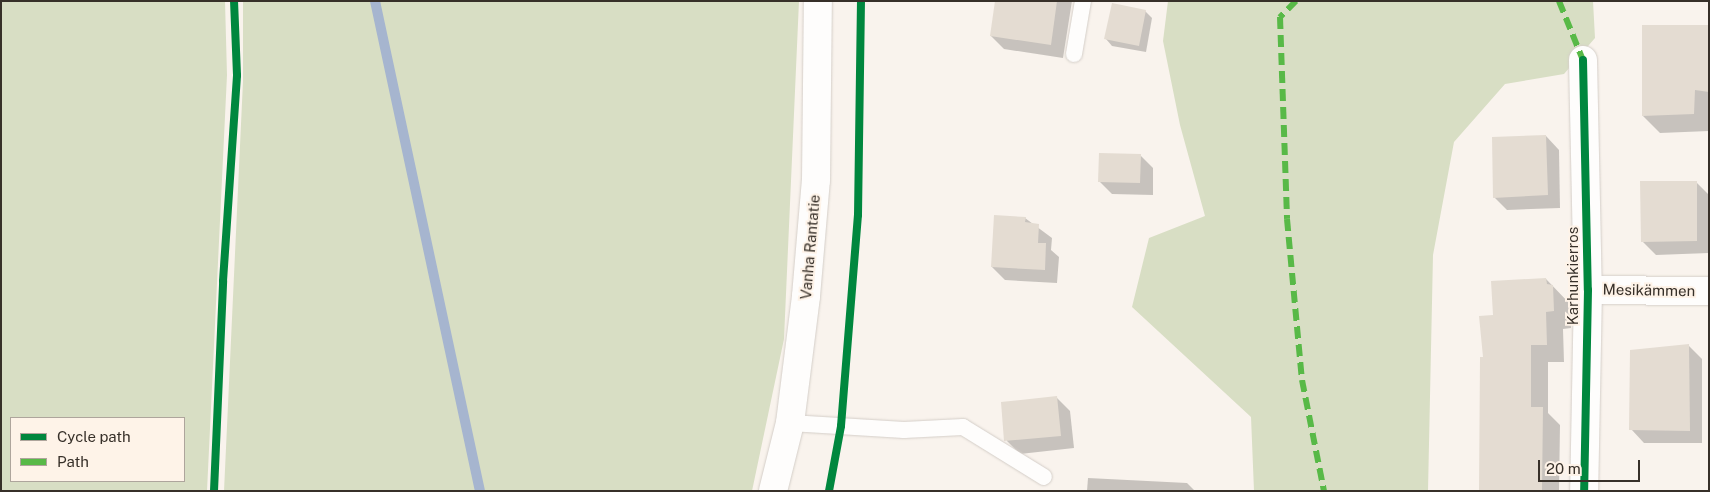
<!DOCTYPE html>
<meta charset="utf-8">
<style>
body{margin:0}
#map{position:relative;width:1710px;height:492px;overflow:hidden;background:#f9f3ed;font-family:"Public Sans",sans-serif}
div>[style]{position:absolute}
.green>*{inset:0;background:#d8dec4}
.shadow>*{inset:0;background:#0003}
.stream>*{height:10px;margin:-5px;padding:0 5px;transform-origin:5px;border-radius:5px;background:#a6b5cf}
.building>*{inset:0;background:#e4dcd2}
.roads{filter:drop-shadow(0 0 1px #d4cec8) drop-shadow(0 0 1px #d4cec8)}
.lane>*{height:16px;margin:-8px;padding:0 8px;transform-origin:8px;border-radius:8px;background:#fefdfc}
.street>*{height:28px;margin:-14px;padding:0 14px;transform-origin:14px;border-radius:14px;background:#fefdfc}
.secondary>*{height:28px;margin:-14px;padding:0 14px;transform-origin:14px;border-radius:14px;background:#fefdfc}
.quiet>*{height:6px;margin-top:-3px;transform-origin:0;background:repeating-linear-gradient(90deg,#58b947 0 12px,transparent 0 18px)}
.cycleway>*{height:8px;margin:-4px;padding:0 4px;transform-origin:4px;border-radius:4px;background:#00873e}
span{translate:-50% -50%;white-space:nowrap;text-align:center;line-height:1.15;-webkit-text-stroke:4px #fef3e8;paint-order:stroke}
.street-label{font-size:15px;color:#373029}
.frame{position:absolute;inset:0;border:2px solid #373029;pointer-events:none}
.legend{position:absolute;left:10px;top:417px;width:175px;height:65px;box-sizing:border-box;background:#fef3e8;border:1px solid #aea59c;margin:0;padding:6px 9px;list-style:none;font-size:15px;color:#373029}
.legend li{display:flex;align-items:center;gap:10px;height:25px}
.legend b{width:25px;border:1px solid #aea59c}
.scale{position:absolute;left:1538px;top:460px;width:102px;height:22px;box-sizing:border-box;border:2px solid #373029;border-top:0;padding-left:6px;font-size:15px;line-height:18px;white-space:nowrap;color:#373029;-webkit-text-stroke:4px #fef3e8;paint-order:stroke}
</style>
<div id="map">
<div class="green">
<div style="clip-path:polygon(evenodd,1px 1px,225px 1px,227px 75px,207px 491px,1px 491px,1px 1px,184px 418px,184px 481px,11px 481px,11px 418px,184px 418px)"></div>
<div style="clip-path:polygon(243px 1px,799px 1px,784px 339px,752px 491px,224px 491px,243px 81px)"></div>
<div style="clip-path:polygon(1168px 1px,1593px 1px,1595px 38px,1564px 74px,1505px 84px,1454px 142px,1433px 255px,1428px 491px,1254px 491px,1251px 417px,1132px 307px,1149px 238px,1205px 216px,1180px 125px,1163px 41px)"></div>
</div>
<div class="shadow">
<div style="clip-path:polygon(997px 1px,1072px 1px,1063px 58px,1004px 49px,991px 36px)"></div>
<div style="clip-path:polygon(1145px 11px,1152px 18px,1146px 52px,1112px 46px,1106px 39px)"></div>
<div style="clip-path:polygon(1709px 26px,1709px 131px,1660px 133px,1643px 116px)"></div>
<div style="clip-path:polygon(1546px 136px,1559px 150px,1560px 208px,1507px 210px,1494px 197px)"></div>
<div style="clip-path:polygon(1140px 155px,1153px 168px,1153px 195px,1112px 194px,1099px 181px)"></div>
<div style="clip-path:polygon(1697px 183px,1709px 195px,1709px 253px,1656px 255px,1643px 242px)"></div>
<div style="clip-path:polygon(1025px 218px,1052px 238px,1051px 250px,1059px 257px,1057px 283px,1005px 280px,992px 267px)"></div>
<div style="clip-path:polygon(1546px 279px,1570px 304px,1571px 328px,1563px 329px,1564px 362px,1548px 362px,1548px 413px,1560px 425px,1559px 491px,1480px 491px,1484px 358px,1494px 317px)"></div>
<div style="clip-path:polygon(1688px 345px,1702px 359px,1702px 443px,1644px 443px,1631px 429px)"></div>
<div style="clip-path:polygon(1057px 398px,1070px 411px,1074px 448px,1020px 454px,1007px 441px,1002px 403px)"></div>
<div style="clip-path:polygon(1088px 478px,1187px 483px,1195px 491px,1087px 491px)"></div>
</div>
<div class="stream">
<div style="left:375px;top:1px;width:501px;rotate:77.91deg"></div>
</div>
<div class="building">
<div style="clip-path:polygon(995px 1px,1057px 1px,1051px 45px,990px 36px)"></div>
<div style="clip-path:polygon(1112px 3px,1146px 10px,1139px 46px,1104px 39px)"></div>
<div style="clip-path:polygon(1642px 25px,1709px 25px,1709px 92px,1695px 90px,1694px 114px,1642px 116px)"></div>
<div style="clip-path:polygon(1546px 135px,1548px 195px,1493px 198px,1492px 137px)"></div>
<div style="clip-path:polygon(1099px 153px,1141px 154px,1140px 183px,1098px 182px)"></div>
<div style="clip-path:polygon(1640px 181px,1697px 181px,1697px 241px,1641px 242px)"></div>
<div style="clip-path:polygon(994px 215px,1026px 217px,1025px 222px,1039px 224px,1038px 243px,1046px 243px,1045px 270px,991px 267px)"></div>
<div style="clip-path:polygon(1546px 278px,1547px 284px,1553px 285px,1554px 311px,1546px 312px,1547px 345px,1531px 345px,1531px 407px,1543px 407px,1542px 491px,1479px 491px,1480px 357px,1483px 357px,1479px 316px,1493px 315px,1491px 281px)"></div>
<div style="clip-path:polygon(1689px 344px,1690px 431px,1629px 430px,1630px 350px)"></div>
<div style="clip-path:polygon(1057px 396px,1061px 436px,1004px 441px,1001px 402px)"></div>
</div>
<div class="roads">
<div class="lane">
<div style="left:1074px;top:54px;width:54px;rotate:-80.4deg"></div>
<div style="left:790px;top:423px;width:114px;rotate:3.5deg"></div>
<div style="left:904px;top:430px;width:59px;rotate:-2.9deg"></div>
<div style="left:963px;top:427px;width:95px;rotate:31.7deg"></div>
</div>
<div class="street">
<div style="left:1583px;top:60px;width:230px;rotate:88.8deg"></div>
<div style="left:1588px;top:290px;width:201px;rotate:91.1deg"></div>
<div style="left:1588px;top:290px;width:121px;rotate:0.5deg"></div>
</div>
<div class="secondary">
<div style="left:773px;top:491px;width:70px;rotate:-76deg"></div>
<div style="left:790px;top:423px;width:128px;rotate:-82.8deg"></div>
<div style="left:806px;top:296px;width:116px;rotate:-85.1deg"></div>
<div style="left:816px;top:180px;width:179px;rotate:-89.4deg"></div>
</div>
</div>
<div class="quiet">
<div style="left:1296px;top:1px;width:23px;rotate:135deg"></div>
<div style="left:1280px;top:17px;width:202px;rotate:88deg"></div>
<div style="left:1287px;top:219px;width:162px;rotate:84.7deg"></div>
<div style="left:1302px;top:380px;width:113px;rotate:78.8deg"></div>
<div style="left:1559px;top:1px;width:64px;rotate:67.9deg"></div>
</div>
<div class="cycleway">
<div style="left:1583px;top:60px;width:230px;rotate:88.8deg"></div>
<div style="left:1588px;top:290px;width:201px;rotate:91.1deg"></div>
<div style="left:214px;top:491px;width:210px;rotate:-87.5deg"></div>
<div style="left:223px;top:281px;width:206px;rotate:-86.1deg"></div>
<div style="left:237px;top:75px;width:74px;rotate:-92.3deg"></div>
<div style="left:829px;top:491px;width:66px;rotate:-79.5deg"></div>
<div style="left:841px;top:426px;width:212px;rotate:-85.4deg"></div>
<div style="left:858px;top:215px;width:214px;rotate:-89.2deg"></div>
</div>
<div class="street-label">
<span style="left:810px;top:247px;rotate:-85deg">Vanha Rantatie</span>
<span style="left:1573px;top:276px;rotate:-90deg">Karhunkierros</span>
<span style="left:1649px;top:290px;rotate:1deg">Mesikämmen</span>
</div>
<div class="frame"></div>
<ul class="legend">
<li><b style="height:6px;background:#00873e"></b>Cycle path</li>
<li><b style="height:6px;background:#58b947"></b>Path</li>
</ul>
<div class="scale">20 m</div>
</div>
